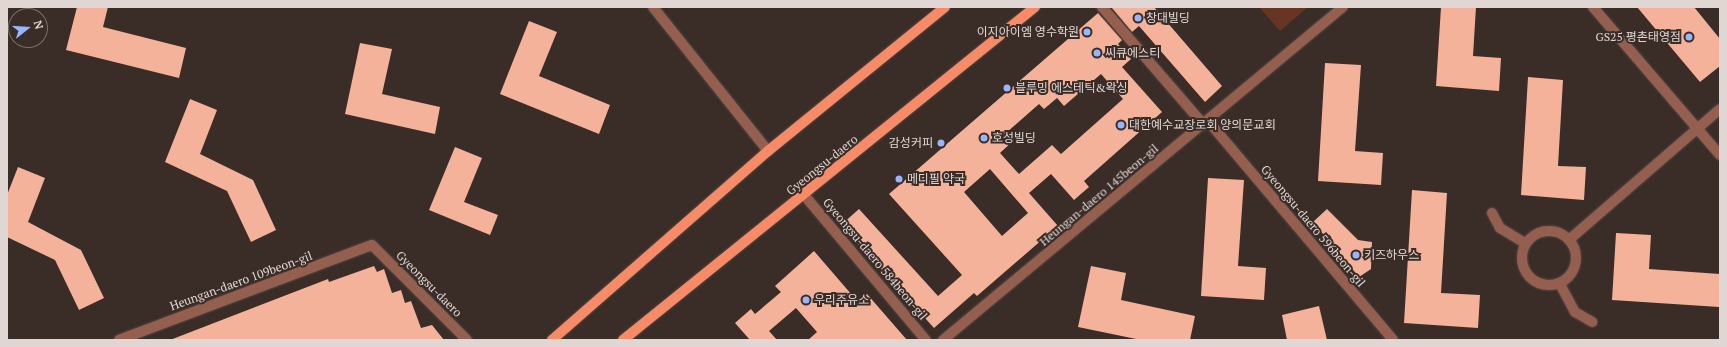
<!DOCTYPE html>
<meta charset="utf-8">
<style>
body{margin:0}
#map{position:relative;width:1727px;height:347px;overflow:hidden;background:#3a2c27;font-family:"PT Serif","Noto Sans KR",serif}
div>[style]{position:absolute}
.green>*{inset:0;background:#673524}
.building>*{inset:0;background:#f4b29b}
.roads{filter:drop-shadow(0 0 1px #554743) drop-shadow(0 0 1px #554743)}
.minor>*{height:10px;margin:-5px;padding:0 5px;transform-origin:5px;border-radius:5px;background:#945f4e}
.minor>.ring{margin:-5px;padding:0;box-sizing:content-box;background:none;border:10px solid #945f4e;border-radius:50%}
.major>*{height:10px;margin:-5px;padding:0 5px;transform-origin:5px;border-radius:5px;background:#f78b67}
.dots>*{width:11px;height:11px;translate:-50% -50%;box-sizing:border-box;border:2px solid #3a2c27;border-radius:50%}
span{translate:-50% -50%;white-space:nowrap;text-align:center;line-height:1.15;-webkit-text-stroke:4px #3a2c27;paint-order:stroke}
.poi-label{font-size:12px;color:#e0d7d4}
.left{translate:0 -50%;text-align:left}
.right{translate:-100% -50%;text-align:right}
.street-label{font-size:12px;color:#e0d7d4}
.frame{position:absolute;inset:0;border:8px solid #e0d7d4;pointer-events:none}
.north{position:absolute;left:8px;top:8px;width:40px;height:40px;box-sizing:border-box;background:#3a2c27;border:1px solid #7c706c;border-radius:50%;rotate:73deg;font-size:11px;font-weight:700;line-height:16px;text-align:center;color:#e0d7d4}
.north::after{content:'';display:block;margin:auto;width:14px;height:18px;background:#96b6fd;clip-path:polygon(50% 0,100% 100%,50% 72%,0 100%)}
</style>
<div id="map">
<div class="green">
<div style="clip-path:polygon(1259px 7px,1308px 7px,1280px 31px)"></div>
</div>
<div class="building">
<div style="clip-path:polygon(77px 7px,108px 7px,103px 27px,186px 48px,179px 78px,66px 50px)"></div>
<div style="clip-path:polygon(1111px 7px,1154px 7px,1222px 86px,1205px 102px,1139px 26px,1132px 32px)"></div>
<div style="clip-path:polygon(1441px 7px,1476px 7px,1473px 56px,1501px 58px,1499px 91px,1436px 86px)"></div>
<div style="clip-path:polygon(1637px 7px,1694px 7px,1720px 39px,1720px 66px,1700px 82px)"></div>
<div style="clip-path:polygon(evenodd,1098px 13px,1122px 40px,1118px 44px,1131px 59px,1122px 67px,1162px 112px,1084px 181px,1089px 187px,1074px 200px,1051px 174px,1029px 193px,1058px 226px,977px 296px,974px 293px,934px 328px,841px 225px,859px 209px,938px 296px,962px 275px,889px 194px,1098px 13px,1101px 74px,1123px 99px,1061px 154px,1052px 145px,1019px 174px,1000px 153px,1013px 141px,1006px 133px,1039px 104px,1044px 109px,1057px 98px,1064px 106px,1101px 74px,1098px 13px,990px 169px,1028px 213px,1002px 236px,964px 192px,990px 169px)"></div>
<div style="clip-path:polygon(529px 21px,557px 32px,539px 76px,610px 105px,599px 134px,500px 94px)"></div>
<div style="clip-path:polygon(360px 43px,392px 49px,382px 94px,440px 107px,435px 134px,345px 114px)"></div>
<div style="clip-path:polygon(1325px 63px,1361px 65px,1355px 151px,1383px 153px,1381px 185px,1318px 181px)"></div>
<div style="clip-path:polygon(1528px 77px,1563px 80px,1558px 166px,1586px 167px,1584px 200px,1521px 195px)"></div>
<div style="clip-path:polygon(190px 99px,217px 110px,200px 154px,253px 180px,276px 230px,251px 242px,227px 191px,165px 162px)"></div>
<div style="clip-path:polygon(455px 147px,482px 158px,464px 202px,498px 215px,490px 235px,429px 210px)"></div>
<div style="clip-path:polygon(18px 167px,45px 178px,28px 222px,81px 250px,104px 298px,79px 310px,55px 260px,7px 237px,7px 195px)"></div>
<div style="clip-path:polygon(1208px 178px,1244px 180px,1238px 266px,1266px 268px,1264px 300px,1201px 296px)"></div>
<div style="clip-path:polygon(1412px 190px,1447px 193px,1441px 293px,1480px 295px,1478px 328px,1404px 323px)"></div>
<div style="clip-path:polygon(1327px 209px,1358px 240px,1372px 242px,1371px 269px,1359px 277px,1313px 222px)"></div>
<div style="clip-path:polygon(1616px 233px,1651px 235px,1649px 269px,1720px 274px,1719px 307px,1612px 300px)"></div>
<div style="clip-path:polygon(814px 251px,858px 302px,867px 294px,907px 340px,808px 340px,817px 332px,796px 308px,769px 331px,777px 340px,750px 340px,735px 323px,751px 309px,755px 314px,781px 292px,775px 286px)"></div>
<div style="clip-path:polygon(374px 266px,377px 272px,384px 269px,392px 293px,401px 290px,405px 303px,411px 301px,421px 328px,432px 325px,444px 340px,170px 340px,328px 279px,329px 282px)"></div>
<div style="clip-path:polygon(1091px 266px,1126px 273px,1121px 300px,1195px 316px,1190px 340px,1141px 340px,1078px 327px)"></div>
<div style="clip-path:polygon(1319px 306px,1327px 340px,1287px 340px,1282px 315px)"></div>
</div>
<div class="roads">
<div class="minor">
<div style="left:653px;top:7px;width:184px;rotate:51.4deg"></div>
<div style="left:1102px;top:7px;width:156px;rotate:49.2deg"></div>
<div style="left:1593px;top:7px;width:195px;rotate:49.4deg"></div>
<div style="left:1214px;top:128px;width:277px;rotate:49.8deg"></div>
<div style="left:805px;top:196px;width:188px;rotate:50deg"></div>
<div style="left:1492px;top:213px;width:17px;rotate:62deg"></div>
<div style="left:1500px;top:228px;width:29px;rotate:31deg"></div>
<div class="ring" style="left:1522px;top:231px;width:44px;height:44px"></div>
<div style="left:1570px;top:239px;width:198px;rotate:-40.9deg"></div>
<div style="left:1560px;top:284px;width:32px;rotate:62deg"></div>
<div style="left:1575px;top:312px;width:20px;rotate:30deg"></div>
<div style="left:119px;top:340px;width:270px;rotate:-20.6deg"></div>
<div style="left:372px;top:245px;width:134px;rotate:45deg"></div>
<div style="left:943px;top:340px;width:520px;rotate:-39.78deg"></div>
</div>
<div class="major">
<div style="left:552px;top:340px;width:287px;rotate:-41.2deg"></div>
<div style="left:768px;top:151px;width:228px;rotate:-39.1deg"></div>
<div style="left:623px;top:340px;width:530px;rotate:-38.95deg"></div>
</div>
</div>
<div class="dots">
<div style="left:1138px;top:18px;background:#96b6fd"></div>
<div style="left:1087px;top:32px;background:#96b6fd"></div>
<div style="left:1689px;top:37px;background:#96b6fd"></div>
<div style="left:1097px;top:53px;background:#96b6fd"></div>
<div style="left:1007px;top:88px;background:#96b6fd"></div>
<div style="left:1121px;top:125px;background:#96b6fd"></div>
<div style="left:984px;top:138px;background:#96b6fd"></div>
<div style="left:941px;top:143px;background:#96b6fd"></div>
<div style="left:899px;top:179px;background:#96b6fd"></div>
<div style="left:1356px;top:255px;background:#96b6fd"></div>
<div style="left:806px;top:300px;background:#96b6fd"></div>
</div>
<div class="poi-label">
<span class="left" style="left:1146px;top:18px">창대빌딩</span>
<span class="right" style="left:1079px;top:32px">이지아이엠 영수학원</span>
<span class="right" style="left:1681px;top:37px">GS25 평촌태영점</span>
<span class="left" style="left:1105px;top:53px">씨큐에스티</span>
<span class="left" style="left:1015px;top:88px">블루밍 에스테틱&amp;왁싱</span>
<span class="left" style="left:1129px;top:125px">대한예수교장로회 양의문교회</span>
<span class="left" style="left:992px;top:138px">호성빌딩</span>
<span class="right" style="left:933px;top:143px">감성커피</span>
<span class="left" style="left:907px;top:179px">메디필 약국</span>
<span class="left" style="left:1364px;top:255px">키즈하우스</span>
<span class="left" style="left:814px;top:300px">우리주유소</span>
</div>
<div class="street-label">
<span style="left:822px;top:165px;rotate:-39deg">Gyeongsu-daero</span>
<span style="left:1099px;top:195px;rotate:-40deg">Heungan-daero 145beon-gil</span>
<span style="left:1313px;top:226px;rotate:50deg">Gyeongsu-daero 596beon-gil</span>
<span style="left:875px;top:259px;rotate:50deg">Gyeongsu-daero 584beon-gil</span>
<span style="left:241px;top:281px;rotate:-20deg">Heungan-daero 109beon-gil</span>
<span style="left:429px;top:284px;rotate:45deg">Gyeongsu-daero</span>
</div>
<div class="frame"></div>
<div class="north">N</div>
</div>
